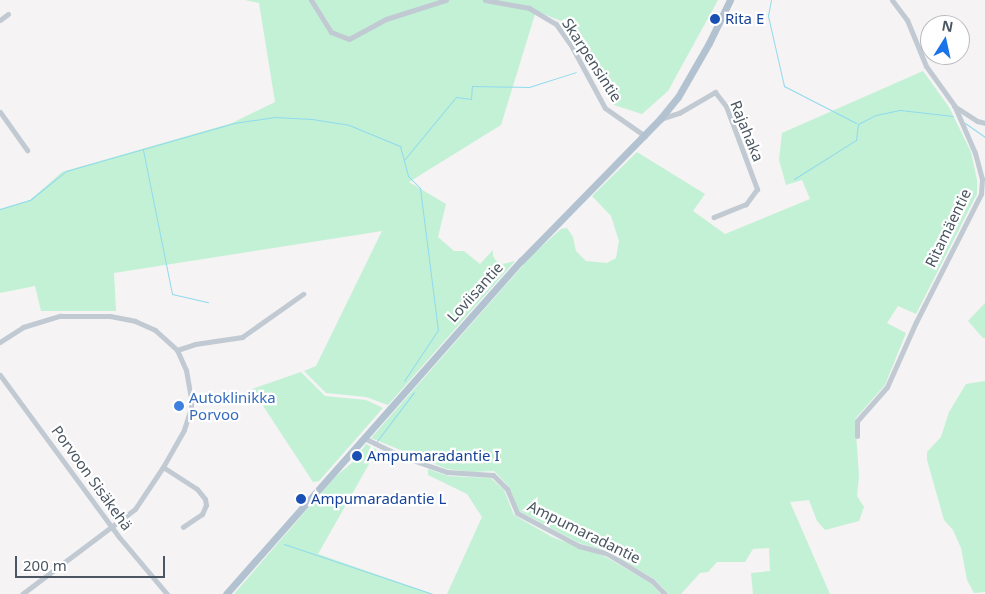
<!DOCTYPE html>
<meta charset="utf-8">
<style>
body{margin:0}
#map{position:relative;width:985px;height:594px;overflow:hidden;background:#f5f3f3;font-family:"Noto Sans",sans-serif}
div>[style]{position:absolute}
.green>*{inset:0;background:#c3f1d5}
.stream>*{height:1px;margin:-0.5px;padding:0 0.5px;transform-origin:0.5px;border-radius:0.5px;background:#90daee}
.minor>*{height:5px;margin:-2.5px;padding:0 2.5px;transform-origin:2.5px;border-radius:2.5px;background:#c1cad2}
.major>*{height:7px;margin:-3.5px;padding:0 3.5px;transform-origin:3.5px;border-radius:3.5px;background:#b3c2d1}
.dots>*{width:14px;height:14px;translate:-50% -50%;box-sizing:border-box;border:2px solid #fff;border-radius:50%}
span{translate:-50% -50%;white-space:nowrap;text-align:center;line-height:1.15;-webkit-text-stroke:4.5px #fff;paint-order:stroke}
.transit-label{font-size:15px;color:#164399}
.left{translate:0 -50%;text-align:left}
.street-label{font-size:15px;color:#4a5661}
.shop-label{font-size:15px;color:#366cbe}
.north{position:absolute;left:920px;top:15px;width:50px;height:50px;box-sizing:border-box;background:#fff;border:1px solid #b7bbc0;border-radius:50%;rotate:10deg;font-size:14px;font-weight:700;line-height:20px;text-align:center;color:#4a5661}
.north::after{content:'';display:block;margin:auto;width:18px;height:22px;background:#1a73e8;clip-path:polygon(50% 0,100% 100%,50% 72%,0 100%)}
.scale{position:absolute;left:15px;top:556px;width:150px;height:22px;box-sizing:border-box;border:2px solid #4a5661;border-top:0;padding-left:6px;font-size:15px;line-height:18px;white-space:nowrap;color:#4a5661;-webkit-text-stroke:4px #fff;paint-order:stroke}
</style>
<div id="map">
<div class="green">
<div style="clip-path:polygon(245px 0,718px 0,668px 91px,642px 114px,614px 105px,566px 23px,536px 11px,501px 125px,409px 182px,446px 204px,438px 237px,454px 251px,464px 251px,480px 264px,493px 250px,493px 256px,496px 261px,503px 264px,515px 261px,388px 405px,366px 397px,326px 393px,304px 371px,316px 366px,382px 231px,114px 273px,116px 311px,41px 311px,35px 286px,0 293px,0 209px,30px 200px,62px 172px,232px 123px,275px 102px,259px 3px)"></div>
<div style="clip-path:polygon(923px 71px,949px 107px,971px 152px,977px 180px,977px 194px,916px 314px,898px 306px,887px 323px,906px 333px,885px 385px,855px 419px,859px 476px,857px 496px,864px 507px,859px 521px,825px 530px,817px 521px,809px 500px,790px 502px,830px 594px,753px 594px,751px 573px,770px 571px,769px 548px,753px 549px,745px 562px,717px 562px,708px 572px,700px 573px,681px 594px,669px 594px,654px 579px,609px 552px,579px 543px,519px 511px,509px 487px,494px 471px,473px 472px,447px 469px,371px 438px,533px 254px,561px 229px,567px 228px,573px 237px,576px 251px,586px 261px,607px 263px,616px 258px,619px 241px,611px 216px,592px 196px,637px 152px,705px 194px,693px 211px,725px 234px,810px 199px,802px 180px,786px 185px,779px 160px,782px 133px)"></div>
<div style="clip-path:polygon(985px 303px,985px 338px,983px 338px,968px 321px)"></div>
<div style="clip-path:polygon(301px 372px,325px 396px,366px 400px,383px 408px,319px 481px,313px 482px,252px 389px)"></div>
<div style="clip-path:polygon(985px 381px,985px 592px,974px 593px,967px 580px,961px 548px,953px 530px,944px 520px,927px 460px,927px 452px,941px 437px,949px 412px,966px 384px)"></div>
<div style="clip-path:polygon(366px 444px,377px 450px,318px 554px,433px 594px,234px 594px,335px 477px,354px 461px)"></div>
<div style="clip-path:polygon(428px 469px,448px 476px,491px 478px,504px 490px,514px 515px,552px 537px,606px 557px,649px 582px,661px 594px,447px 594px,482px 517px,467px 494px,428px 475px)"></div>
</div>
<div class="stream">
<div style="left:771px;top:0;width:16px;rotate:101deg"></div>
<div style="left:768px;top:16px;width:72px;rotate:77.1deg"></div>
<div style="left:784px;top:86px;width:81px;rotate:27.2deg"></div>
<div style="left:965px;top:123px;width:24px;rotate:35deg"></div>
<div style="left:143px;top:150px;width:147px;rotate:78.6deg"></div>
<div style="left:172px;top:294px;width:37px;rotate:13deg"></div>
<div style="left:404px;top:160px;width:82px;rotate:-50.5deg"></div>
<div style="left:456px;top:97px;width:15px;rotate:8deg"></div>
<div style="left:471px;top:99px;width:13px;rotate:-86deg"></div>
<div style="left:472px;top:86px;width:57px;rotate:1deg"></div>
<div style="left:529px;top:87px;width:49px;rotate:-17.7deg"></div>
<div style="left:794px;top:179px;width:73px;rotate:-32.2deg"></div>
<div style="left:856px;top:140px;width:16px;rotate:-83deg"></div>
<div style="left:858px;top:124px;width:20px;rotate:-27deg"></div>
<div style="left:876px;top:115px;width:25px;rotate:-12deg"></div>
<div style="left:900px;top:110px;width:53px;rotate:6.5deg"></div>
<div style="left:0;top:209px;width:31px;rotate:-17deg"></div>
<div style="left:30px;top:200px;width:46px;rotate:-38.9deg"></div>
<div style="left:66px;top:171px;width:175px;rotate:-15.9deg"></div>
<div style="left:234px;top:123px;width:41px;rotate:-8.3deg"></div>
<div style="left:275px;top:117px;width:37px;rotate:3deg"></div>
<div style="left:312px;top:119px;width:37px;rotate:9deg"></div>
<div style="left:349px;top:125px;width:55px;rotate:22.4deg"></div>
<div style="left:400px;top:146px;width:31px;rotate:75deg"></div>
<div style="left:408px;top:176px;width:17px;rotate:45deg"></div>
<div style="left:420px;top:188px;width:143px;rotate:82.8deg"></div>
<div style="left:438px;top:330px;width:61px;rotate:123.7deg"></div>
<div style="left:377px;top:441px;width:61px;rotate:-52.9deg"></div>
<div style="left:284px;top:544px;width:157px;rotate:18.6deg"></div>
</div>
<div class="minor">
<div style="left:311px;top:0;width:38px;rotate:58deg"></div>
<div style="left:331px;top:32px;width:19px;rotate:21deg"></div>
<div style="left:349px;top:39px;width:42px;rotate:-28.4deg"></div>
<div style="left:386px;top:19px;width:63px;rotate:-17.6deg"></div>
<div style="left:485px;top:0;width:45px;rotate:10.3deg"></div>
<div style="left:529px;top:8px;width:31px;rotate:31deg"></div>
<div style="left:556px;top:24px;width:28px;rotate:55deg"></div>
<div style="left:572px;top:47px;width:69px;rotate:61.6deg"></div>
<div style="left:605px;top:108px;width:49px;rotate:35deg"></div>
<div style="left:0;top:20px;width:10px;rotate:-37deg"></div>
<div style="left:954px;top:106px;width:27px;rotate:33deg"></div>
<div style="left:977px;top:121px;width:8px;rotate:14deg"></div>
<div style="left:0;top:112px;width:47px;rotate:54.6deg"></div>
<div style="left:660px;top:119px;width:20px;rotate:-18deg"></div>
<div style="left:679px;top:113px;width:42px;rotate:-30.3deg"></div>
<div style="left:715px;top:92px;width:18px;rotate:52deg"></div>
<div style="left:726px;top:106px;width:89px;rotate:69.5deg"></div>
<div style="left:757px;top:189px;width:19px;rotate:126deg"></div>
<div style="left:746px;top:204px;width:35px;rotate:158deg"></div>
<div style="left:0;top:342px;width:27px;rotate:-33deg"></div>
<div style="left:23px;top:327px;width:39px;rotate:-17deg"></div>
<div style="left:60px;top:316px;width:50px"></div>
<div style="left:110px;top:316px;width:25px;rotate:11deg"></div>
<div style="left:135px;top:321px;width:22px;rotate:24deg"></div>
<div style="left:155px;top:330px;width:30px;rotate:42deg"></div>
<div style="left:177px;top:350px;width:22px;rotate:66deg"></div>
<div style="left:186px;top:370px;width:27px;rotate:80deg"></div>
<div style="left:191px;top:397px;width:11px;rotate:90deg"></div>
<div style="left:191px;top:408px;width:23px;rotate:108deg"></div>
<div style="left:184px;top:430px;width:43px;rotate:119.6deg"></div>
<div style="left:163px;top:467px;width:50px;rotate:123.7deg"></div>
<div style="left:135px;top:509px;width:141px;rotate:143deg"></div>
<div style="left:177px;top:350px;width:19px;rotate:-18deg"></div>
<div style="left:195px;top:344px;width:48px;rotate:-8.5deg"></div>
<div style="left:242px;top:337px;width:75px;rotate:-35.2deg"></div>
<div style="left:0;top:375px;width:201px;rotate:53.7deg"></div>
<div style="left:119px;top:537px;width:75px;rotate:49.9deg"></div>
<div style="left:857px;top:436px;width:15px;rotate:-90deg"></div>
<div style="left:857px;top:421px;width:45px;rotate:-48.6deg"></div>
<div style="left:887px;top:387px;width:71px;rotate:-66deg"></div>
<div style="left:916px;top:322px;width:144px;rotate:-63.1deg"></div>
<div style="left:981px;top:194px;width:15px;rotate:-86deg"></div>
<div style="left:982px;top:179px;width:27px;rotate:-105deg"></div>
<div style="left:975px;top:153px;width:52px;rotate:-113.6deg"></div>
<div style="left:954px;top:105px;width:48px;rotate:-125.7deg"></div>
<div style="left:926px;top:66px;width:50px;rotate:-112.4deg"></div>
<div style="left:907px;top:20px;width:25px;rotate:-127deg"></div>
<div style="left:364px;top:438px;width:41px;rotate:25.9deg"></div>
<div style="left:401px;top:456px;width:49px;rotate:19.2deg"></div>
<div style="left:447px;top:472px;width:46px;rotate:3.7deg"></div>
<div style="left:493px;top:475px;width:20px;rotate:45deg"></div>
<div style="left:507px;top:489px;width:26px;rotate:67deg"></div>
<div style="left:517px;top:513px;width:70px;rotate:28deg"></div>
<div style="left:579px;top:546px;width:30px;rotate:15deg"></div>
<div style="left:608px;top:554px;width:52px;rotate:31.5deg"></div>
<div style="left:652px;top:581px;width:18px;rotate:45deg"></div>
<div style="left:163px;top:467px;width:40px;rotate:32.9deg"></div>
<div style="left:197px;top:489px;width:13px;rotate:51deg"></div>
<div style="left:205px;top:499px;width:6px;rotate:81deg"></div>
<div style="left:206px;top:505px;width:10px;rotate:114deg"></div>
<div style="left:202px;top:514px;width:23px;rotate:146deg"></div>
</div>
<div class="major">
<div style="left:226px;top:594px;width:445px;rotate:-48.5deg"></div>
<div style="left:521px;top:261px;width:199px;rotate:-45.6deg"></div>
<div style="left:660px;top:119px;width:28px;rotate:-51deg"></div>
<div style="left:678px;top:97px;width:62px;rotate:-60.1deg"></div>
<div style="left:709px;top:43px;width:48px;rotate:-64deg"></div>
</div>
<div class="dots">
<div style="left:715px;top:19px;background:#1a4fb4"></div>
<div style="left:179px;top:406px;background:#3f7fe0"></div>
<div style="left:357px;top:456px;background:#1a4fb4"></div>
<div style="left:301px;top:499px;background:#1a4fb4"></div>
</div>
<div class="transit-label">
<span class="left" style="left:725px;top:19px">Rita E</span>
<span class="left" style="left:367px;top:456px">Ampumaradantie I</span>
<span class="left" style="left:311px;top:499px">Ampumaradantie L</span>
</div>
<div class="street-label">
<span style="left:592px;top:60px;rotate:57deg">Skarpensintie</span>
<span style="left:747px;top:131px;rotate:68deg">Rajahaka</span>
<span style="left:948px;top:228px;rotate:-64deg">Ritamäentie</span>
<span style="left:475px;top:292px;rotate:-48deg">Loviisantie</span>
<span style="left:92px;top:478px;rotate:54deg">Porvoon Sisäkehä</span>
<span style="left:584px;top:532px;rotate:26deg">Ampumaradantie</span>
</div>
<div class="shop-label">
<span class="left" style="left:189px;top:406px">Autoklinikka<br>Porvoo</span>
</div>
<div class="north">N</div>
<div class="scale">200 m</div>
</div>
